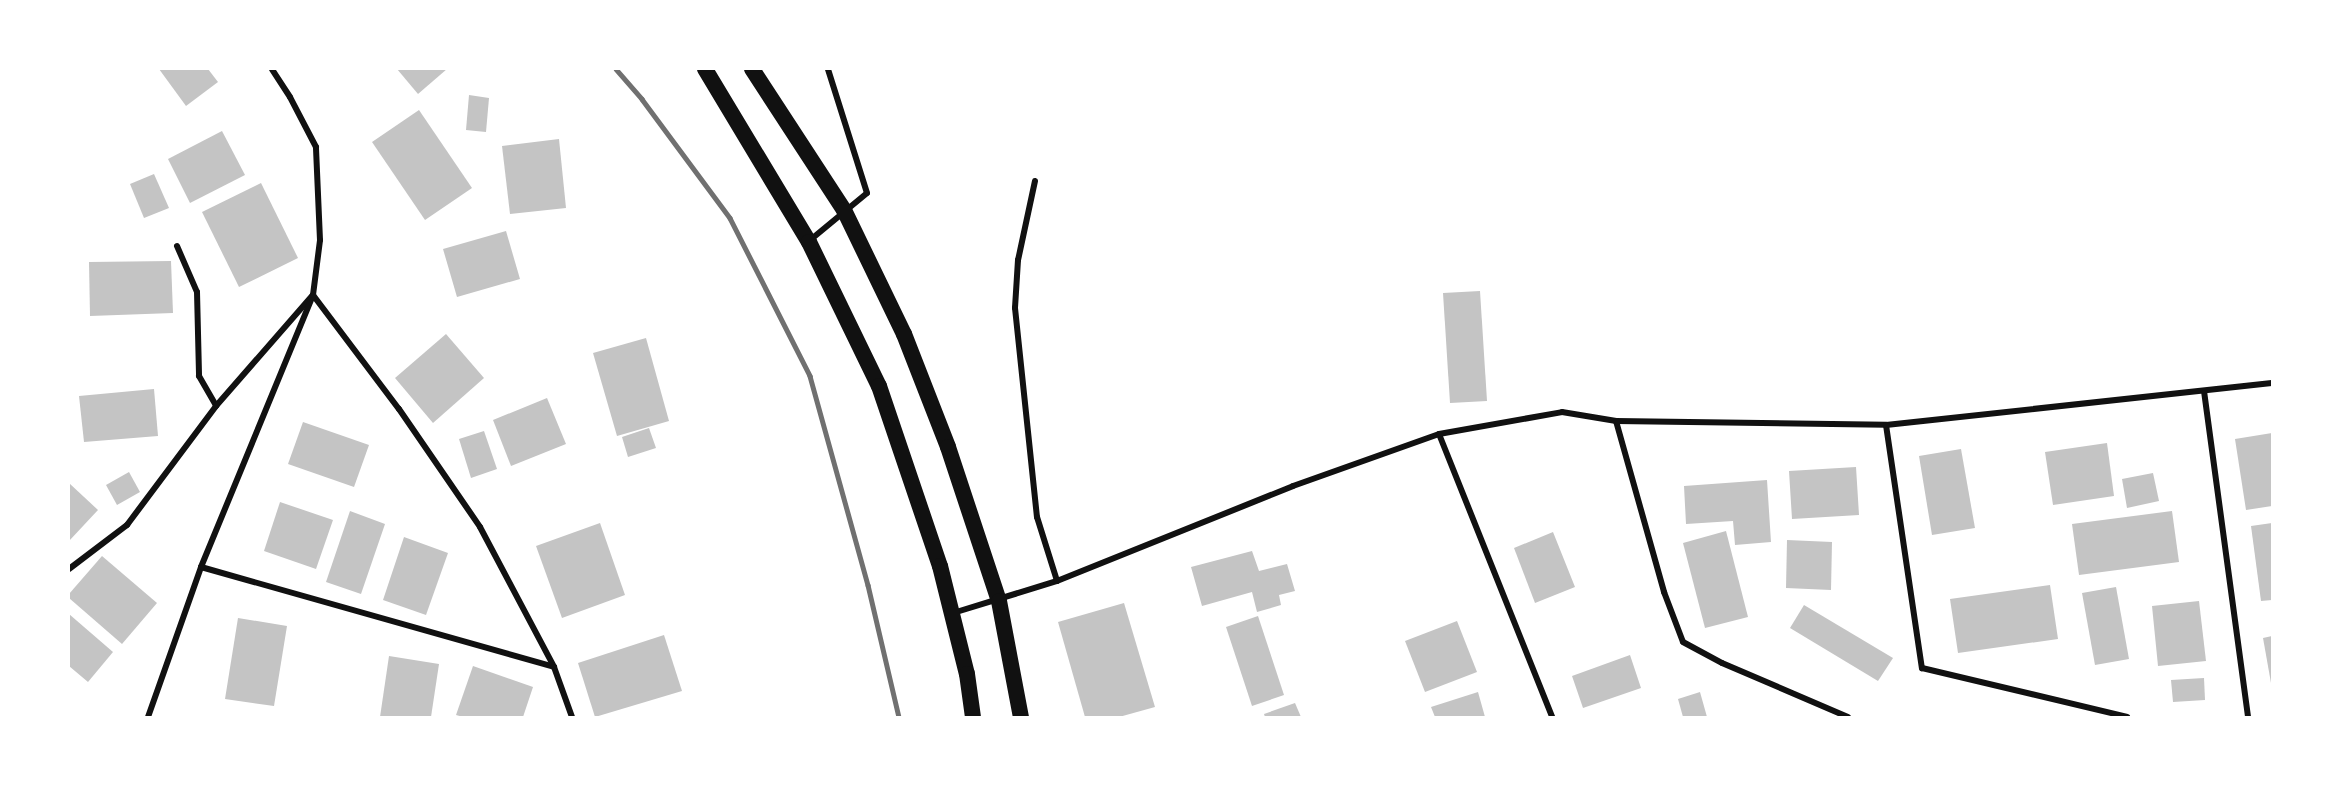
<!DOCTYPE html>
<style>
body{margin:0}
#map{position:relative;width:2341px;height:786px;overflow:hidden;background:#fff;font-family:"Alegreya Sans",sans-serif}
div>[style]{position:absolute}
.building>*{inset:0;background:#c4c4c4}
.minor>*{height:6px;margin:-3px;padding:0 3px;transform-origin:3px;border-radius:3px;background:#111}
.trunk>*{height:16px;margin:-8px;padding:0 8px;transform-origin:8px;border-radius:8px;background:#111}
.rail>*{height:4.5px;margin:-2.25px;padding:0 2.25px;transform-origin:2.25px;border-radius:2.25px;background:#707070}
span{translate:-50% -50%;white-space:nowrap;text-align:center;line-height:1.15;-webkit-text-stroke:6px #fff;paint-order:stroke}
.frame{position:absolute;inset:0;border:70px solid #fff;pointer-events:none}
</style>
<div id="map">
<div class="building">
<div style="clip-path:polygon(159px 69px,208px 69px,218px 82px,186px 106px)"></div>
<div style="clip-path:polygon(397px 69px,447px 69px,418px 94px)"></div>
<div style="clip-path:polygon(469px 95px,489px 98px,486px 132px,466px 130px)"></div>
<div style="clip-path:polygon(419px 110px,472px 188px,425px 220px,372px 142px)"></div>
<div style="clip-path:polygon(222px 131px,245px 175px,190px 203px,168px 159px)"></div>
<div style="clip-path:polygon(559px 139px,566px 208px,510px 214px,502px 146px)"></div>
<div style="clip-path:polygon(154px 174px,169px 208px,144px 218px,130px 184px)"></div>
<div style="clip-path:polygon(261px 183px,298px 258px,239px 287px,202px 212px)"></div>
<div style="clip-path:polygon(506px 231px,520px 279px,457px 297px,443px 249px)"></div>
<div style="clip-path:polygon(171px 261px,173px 313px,90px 316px,89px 262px)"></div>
<div style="clip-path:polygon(1480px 291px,1487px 401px,1450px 403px,1443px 293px)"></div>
<div style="clip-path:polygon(446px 334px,484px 378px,433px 423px,395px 378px)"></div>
<div style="clip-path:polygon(646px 338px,669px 421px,617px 436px,593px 353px)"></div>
<div style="clip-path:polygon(154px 389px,158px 436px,84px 442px,79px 396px)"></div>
<div style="clip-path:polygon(547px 398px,566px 444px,511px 466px,493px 420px)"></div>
<div style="clip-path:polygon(303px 422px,369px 445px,354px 487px,288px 464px)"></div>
<div style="clip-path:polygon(649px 428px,656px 448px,628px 457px,622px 437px)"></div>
<div style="clip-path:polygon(484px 431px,497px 469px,471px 478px,459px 439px)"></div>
<div style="clip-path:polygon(2272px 433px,2272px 506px,2246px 510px,2235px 439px)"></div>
<div style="clip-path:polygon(2107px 443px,2114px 496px,2053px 505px,2045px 452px)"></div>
<div style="clip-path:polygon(1961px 449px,1975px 528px,1932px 535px,1919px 456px)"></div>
<div style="clip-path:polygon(1856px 467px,1859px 515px,1792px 519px,1789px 471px)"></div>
<div style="clip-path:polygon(129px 472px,140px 492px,117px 505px,106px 485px)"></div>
<div style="clip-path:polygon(2153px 473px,2159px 501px,2127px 508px,2122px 479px)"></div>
<div style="clip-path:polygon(1767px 480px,1771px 542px,1735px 545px,1733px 521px,1686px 524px,1684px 486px)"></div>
<div style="clip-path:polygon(69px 483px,98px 510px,69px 541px)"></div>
<div style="clip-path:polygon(280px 502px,333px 520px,316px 569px,264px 551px)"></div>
<div style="clip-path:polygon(350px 511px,385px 524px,361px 594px,326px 582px)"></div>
<div style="clip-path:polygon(2172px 511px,2179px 562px,2079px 575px,2072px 524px)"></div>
<div style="clip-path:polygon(600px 523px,625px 595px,562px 618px,536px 546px)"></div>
<div style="clip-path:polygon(2272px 523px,2272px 600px,2261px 601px,2251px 526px)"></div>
<div style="clip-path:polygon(1726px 531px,1748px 617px,1705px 628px,1683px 543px)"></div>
<div style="clip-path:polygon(1553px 532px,1575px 587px,1535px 603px,1514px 548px)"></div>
<div style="clip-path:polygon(404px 537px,448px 553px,426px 615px,383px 600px)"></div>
<div style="clip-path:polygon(1787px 540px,1832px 542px,1831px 590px,1786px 588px)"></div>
<div style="clip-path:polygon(1252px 551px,1259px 571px,1287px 564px,1295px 591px,1279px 595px,1281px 605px,1257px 612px,1252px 592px,1202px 606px,1191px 567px)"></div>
<div style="clip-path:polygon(102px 556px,157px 603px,122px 644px,69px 598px,69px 594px)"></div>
<div style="clip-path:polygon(2050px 585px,2058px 639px,1958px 653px,1950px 599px)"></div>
<div style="clip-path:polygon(2116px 587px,2129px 659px,2095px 665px,2082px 593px)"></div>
<div style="clip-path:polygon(2199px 601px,2206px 661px,2158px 666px,2152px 606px)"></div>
<div style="clip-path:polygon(1124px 603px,1155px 707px,1119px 717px,1085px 717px,1058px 622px)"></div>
<div style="clip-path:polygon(1804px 605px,1893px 658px,1878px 681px,1790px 628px)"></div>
<div style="clip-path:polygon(69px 614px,113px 652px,88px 682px,69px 666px)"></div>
<div style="clip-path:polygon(1258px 616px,1284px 695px,1252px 706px,1226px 627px)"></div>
<div style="clip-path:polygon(238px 618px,287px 626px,274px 706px,225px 699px)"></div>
<div style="clip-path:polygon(1457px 621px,1477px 672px,1425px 692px,1405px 641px)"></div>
<div style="clip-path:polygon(664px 635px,682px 691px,595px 717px,578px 663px)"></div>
<div style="clip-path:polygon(2272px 636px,2272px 683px,2271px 683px,2263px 638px)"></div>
<div style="clip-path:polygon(1630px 655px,1641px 688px,1583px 708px,1572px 676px)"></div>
<div style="clip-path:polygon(389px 656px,439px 664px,431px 717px,380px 717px)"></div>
<div style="clip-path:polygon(473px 666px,533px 687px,523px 717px,463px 717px,456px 715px)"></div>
<div style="clip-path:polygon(2204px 678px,2205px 700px,2173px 702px,2171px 680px)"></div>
<div style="clip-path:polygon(1478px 692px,1485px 717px,1435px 717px,1431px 707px)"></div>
<div style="clip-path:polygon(1700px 692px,1707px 717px,1683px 717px,1678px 699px)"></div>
<div style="clip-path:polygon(1295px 703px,1301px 717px,1265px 717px,1264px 714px)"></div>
</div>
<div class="minor">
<div style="left:1035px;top:181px;width:81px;rotate:102.1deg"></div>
<div style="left:1018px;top:260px;width:48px;rotate:93.6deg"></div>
<div style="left:1015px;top:308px;width:210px;rotate:84deg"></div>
<div style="left:1037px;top:517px;width:67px;rotate:72.6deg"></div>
<div style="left:809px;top:241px;width:75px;rotate:-39.6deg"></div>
<div style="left:867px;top:193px;width:130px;rotate:-107.5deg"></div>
<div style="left:177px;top:246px;width:50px;rotate:66.5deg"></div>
<div style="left:197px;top:292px;width:84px;rotate:88.6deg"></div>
<div style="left:199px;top:376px;width:34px;rotate:60deg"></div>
<div style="left:2204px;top:391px;width:329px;rotate:82.3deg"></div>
<div style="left:1616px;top:421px;width:178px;rotate:74.3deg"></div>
<div style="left:1664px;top:592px;width:53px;rotate:69.2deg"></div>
<div style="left:1683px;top:642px;width:44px;rotate:28.3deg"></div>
<div style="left:1722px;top:663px;width:137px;rotate:23.2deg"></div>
<div style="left:1886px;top:425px;width:246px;rotate:81.6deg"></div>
<div style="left:1922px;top:668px;width:211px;rotate:13.4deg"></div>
<div style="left:1439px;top:434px;width:305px;rotate:68.2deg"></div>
<div style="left:201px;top:567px;width:367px;rotate:15.8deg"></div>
<div style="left:69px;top:569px;width:73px;rotate:-37.2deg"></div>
<div style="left:127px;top:525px;width:149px;rotate:-53.2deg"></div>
<div style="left:216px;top:406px;width:147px;rotate:-48.9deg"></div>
<div style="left:313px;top:295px;width:143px;rotate:53deg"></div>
<div style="left:399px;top:409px;width:143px;rotate:55.5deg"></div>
<div style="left:480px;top:527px;width:158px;rotate:62.1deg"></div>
<div style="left:554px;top:667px;width:53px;rotate:70.2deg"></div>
<div style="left:953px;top:613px;width:109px;rotate:-17.1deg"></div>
<div style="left:1057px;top:581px;width:254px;rotate:-21.9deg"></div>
<div style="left:1293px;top:486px;width:155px;rotate:-19.6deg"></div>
<div style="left:1439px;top:434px;width:125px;rotate:-10.1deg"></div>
<div style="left:1562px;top:412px;width:55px;rotate:9.5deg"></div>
<div style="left:1616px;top:421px;width:270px;rotate:0.8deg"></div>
<div style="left:1886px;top:425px;width:388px;rotate:-6.2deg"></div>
<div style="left:148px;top:717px;width:159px;rotate:-70.5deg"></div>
<div style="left:201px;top:567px;width:294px;rotate:-67.6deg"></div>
<div style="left:313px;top:295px;width:55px;rotate:-82.7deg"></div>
<div style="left:320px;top:240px;width:93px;rotate:-92.5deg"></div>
<div style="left:316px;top:147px;width:56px;rotate:-117.5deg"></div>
<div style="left:290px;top:97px;width:33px;rotate:-123deg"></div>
</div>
<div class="trunk">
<div style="left:705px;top:69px;width:202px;rotate:59deg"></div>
<div style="left:809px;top:242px;width:160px;rotate:64.1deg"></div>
<div style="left:879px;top:386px;width:190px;rotate:71.3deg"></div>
<div style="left:940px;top:566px;width:111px;rotate:76deg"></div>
<div style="left:967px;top:674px;width:43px;rotate:82.1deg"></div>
<div style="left:752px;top:69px;width:168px;rotate:56.9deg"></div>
<div style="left:844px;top:210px;width:138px;rotate:64.2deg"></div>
<div style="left:904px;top:334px;width:121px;rotate:68.7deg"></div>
<div style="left:948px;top:447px;width:162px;rotate:71.7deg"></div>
<div style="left:999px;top:601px;width:118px;rotate:79.3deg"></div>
</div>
<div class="rail">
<div style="left:616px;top:69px;width:40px;rotate:49deg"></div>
<div style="left:642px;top:99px;width:148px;rotate:53.5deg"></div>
<div style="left:730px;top:218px;width:177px;rotate:63.1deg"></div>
<div style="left:810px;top:376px;width:217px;rotate:74.5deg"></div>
<div style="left:868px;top:585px;width:136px;rotate:76.8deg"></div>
</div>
<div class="frame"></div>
</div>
